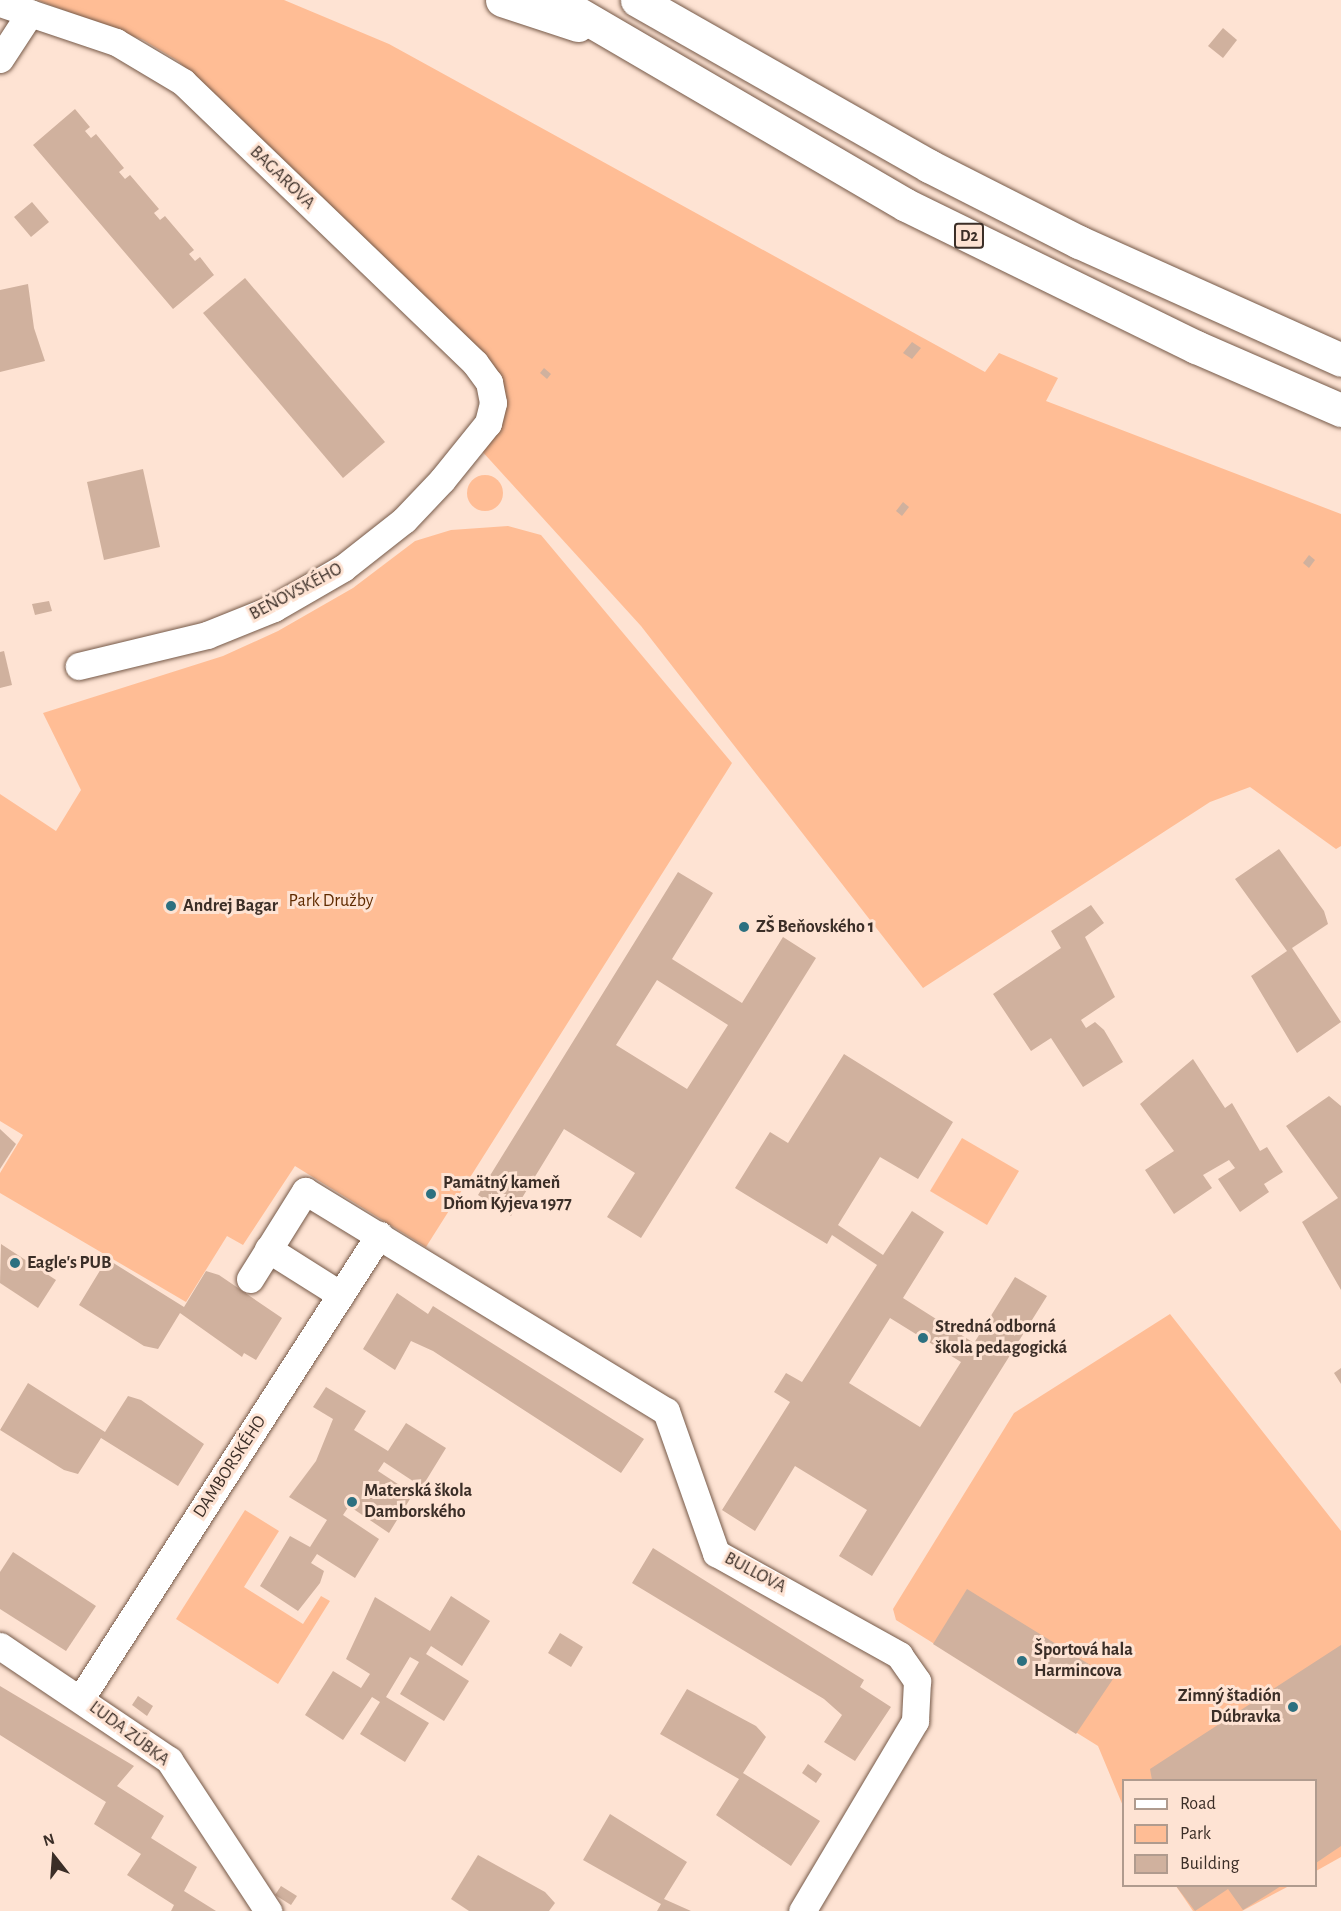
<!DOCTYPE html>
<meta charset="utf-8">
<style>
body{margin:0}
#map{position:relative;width:1341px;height:1911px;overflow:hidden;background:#fee3d3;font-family:"Alegreya Sans",sans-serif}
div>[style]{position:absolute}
.green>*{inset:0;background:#ffbd95}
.round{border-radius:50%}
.building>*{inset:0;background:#d0b19e}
.roads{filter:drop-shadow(0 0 2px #755948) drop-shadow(0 0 2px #755948)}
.minor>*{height:27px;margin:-13.5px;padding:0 13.5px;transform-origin:13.5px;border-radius:13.5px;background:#fff}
.highway>*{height:33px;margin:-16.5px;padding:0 16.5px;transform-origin:16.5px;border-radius:16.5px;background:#fff}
.dots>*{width:16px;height:16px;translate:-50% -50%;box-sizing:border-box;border:3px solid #fee3d3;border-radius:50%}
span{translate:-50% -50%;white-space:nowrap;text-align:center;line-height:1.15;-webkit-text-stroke:6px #fee3d3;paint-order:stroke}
.shield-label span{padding:2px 4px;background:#fee3d3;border:2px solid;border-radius:4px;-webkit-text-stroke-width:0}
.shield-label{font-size:16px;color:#3b2e27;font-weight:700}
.street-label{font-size:18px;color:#3b2e27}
.park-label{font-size:18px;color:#602b00}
.poi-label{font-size:18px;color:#3b2e27;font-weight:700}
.left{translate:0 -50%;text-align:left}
.right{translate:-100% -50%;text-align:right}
.legend{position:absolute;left:1122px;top:1779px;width:195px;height:108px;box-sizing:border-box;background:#fee3d3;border:2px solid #b09b8e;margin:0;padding:8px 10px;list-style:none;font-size:18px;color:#3b2e27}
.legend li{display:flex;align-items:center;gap:12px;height:30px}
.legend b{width:30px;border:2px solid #b09b8e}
.north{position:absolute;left:24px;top:1827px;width:60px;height:60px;-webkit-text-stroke:4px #fee3d3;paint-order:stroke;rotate:343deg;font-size:16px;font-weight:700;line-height:24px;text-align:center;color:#3b2e27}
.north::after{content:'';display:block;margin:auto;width:21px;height:27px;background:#3b2e27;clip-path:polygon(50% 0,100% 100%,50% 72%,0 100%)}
</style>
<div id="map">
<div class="green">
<div style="clip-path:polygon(37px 0,284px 0,389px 44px,985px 372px,999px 353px,1058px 378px,1046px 401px,1341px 514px,1341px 846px,1336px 849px,1250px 787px,1210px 802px,923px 988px,641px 626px,480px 449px,499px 374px,490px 360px,178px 61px,143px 40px)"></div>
<div class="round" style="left:467px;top:475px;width:36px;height:36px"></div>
<div style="clip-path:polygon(508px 526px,541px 535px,732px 763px,426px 1247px,295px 1166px,243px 1245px,227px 1236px,186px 1302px,0 1193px,0 1173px,23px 1135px,0 1121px,0 794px,56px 831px,81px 790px,43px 713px,223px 656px,278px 631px,353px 588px,415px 541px,451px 530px)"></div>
<div style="clip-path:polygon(962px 1138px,1019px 1171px,987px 1225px,930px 1191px)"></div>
<div style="clip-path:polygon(1170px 1314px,1341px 1531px,1341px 1857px,1316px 1871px,1316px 1780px,1124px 1780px,1123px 1806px,1098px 1746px,896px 1620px,893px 1609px,1014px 1413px)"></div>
<div style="clip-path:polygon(245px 1510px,279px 1531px,244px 1587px,303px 1624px,321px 1596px,330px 1601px,278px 1684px,176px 1619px)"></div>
<div style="clip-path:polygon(1176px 1886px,1289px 1886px,1242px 1911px,1193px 1911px)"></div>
</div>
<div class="building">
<div style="clip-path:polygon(1223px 28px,1237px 40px,1223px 58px,1208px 46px)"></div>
<div style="clip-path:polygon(75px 109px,90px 127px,85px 131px,91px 138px,96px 134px,124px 168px,119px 172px,125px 179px,130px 175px,159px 209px,154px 213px,160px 220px,165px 216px,194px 250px,189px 254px,195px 261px,200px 257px,214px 275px,173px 309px,33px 145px)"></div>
<div style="clip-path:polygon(32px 202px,49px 222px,31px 237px,14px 217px)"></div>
<div style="clip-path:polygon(245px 278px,385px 442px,343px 478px,203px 313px)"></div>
<div style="clip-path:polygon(28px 284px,34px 328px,45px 361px,0 372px,0 290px)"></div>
<div style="clip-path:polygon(912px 342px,921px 348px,912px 359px,903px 353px)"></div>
<div style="clip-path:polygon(544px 368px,551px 374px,547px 379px,540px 373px)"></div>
<div style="clip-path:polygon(143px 469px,160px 547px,104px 560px,87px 482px)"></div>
<div style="clip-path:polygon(903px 502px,909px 507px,902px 516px,896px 511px)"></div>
<div style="clip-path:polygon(1309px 555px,1315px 560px,1309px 568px,1303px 563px)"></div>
<div style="clip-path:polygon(49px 601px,52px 611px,35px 615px,32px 604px)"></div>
<div style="clip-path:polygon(4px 651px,12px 685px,0 688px,0 652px)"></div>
<div style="clip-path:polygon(1279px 849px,1324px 911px,1328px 924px,1292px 948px,1341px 1022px,1297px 1053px,1251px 976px,1287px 951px,1235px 879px)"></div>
<div style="clip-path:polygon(evenodd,678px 872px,713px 893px,672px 959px,742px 1003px,783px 937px,816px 958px,641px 1238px,607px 1217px,635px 1173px,564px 1129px,511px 1216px,478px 1195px,678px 872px,657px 980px,728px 1025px,687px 1089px,616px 1045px,657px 980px)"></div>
<div style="clip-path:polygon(1091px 905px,1104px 923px,1085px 937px,1115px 997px,1081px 1020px,1086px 1028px,1095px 1022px,1104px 1030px,1123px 1062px,1083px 1087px,1051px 1038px,1031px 1051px,993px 994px,1061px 948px,1051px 931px)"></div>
<div style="clip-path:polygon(evenodd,844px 1054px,953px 1122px,918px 1179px,880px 1157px,838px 1225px,883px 1255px,912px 1211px,944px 1232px,903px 1298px,974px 1343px,1015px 1277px,1047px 1296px,872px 1576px,839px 1556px,867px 1510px,795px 1466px,755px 1531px,722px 1510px,790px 1402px,774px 1392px,786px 1373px,802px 1382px,877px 1265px,832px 1235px,827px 1244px,735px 1188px,770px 1132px,788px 1143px,844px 1054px,890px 1318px,961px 1362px,920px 1427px,849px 1383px,890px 1318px)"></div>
<div style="clip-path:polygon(1193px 1059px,1225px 1108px,1232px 1103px,1260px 1151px,1267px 1147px,1283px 1172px,1264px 1184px,1269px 1192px,1240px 1212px,1218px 1179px,1235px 1168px,1229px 1160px,1203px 1175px,1212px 1188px,1174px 1214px,1145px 1170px,1174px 1151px,1140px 1104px)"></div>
<div style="clip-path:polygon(1329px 1096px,1341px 1106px,1341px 1290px,1302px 1222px,1338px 1198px,1286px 1126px)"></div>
<div style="clip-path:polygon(0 1129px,16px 1144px,0 1169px)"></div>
<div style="clip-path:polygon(1px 1244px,56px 1280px,38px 1308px,0 1283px)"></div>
<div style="clip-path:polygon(107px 1259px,184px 1307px,206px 1271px,219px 1275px,282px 1318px,256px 1360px,244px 1353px,242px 1357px,180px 1313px,158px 1349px,144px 1346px,79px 1305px)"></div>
<div style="clip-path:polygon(397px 1293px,428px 1314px,433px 1306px,644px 1439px,621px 1473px,433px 1351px,411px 1341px,395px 1370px,363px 1349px)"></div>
<div style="clip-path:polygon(1341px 1368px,1341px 1384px,1334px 1373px)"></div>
<div style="clip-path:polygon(28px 1383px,105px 1432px,128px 1396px,141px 1400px,204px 1444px,178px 1486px,101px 1438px,78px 1474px,64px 1470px,0 1430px)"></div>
<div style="clip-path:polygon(326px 1387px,366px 1411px,354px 1430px,388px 1451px,406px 1423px,446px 1448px,422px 1487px,384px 1462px,378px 1471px,413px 1494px,389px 1533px,349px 1506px,343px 1515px,379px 1539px,355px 1578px,317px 1554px,311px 1563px,324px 1571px,320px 1583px,298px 1611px,260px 1586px,290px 1536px,310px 1547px,327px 1520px,289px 1497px,316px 1461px,333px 1419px,313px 1407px)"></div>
<div style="clip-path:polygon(653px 1548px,864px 1680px,860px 1687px,891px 1707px,855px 1761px,824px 1742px,842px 1715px,824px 1699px,632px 1583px)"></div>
<div style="clip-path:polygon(13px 1552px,96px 1606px,66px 1651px,0 1609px,0 1572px)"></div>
<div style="clip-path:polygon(967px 1589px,1113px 1679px,1076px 1734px,933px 1644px)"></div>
<div style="clip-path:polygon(451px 1596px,490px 1621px,462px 1666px,431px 1646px,426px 1654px,469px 1681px,444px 1721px,400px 1694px,419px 1662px,410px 1657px,386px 1697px,429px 1723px,405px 1762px,360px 1734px,380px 1702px,372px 1697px,343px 1740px,305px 1715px,333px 1671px,361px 1688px,370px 1674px,346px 1659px,375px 1597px,430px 1631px)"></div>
<div style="clip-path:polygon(560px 1633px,583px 1647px,571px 1667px,548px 1653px)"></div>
<div style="clip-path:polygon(1341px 1645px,1341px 1846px,1316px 1863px,1316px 1780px,1152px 1780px,1150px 1769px)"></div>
<div style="clip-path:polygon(0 1686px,134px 1766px,117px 1786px,164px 1816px,151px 1838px,197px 1867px,184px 1891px,216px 1911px,171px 1911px,174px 1905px,127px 1875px,141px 1854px,94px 1824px,106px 1802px,0 1735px)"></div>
<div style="clip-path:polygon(687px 1689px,756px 1726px,766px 1737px,743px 1773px,820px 1821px,791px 1866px,716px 1815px,739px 1779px,660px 1734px)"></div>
<div style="clip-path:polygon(138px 1696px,153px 1706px,147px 1716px,132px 1705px)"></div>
<div style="clip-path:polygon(808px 1764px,822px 1774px,816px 1783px,802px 1773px)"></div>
<div style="clip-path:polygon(610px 1814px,687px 1862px,664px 1899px,691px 1911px,657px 1911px,661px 1904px,583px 1860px)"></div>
<div style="clip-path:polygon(478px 1855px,545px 1892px,555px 1903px,549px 1911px,469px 1911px,451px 1899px)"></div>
<div style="clip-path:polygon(281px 1886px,297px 1896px,291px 1905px,275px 1895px)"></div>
<div style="clip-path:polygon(1176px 1886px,1281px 1886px,1243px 1910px,1228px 1889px,1195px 1911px)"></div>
</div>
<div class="roads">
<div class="minor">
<div style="left:0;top:3px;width:122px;rotate:18.6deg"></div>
<div style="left:116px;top:42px;width:78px;rotate:30.8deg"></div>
<div style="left:183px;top:82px;width:405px;rotate:43.9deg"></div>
<div style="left:475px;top:363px;width:24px;rotate:54deg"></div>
<div style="left:489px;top:382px;width:21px;rotate:79deg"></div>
<div style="left:493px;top:403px;width:21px;rotate:104deg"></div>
<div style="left:488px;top:423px;width:73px;rotate:128.9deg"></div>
<div style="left:442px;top:480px;width:55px;rotate:133.5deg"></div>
<div style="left:404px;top:520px;width:78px;rotate:141.8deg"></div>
<div style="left:343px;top:568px;width:80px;rotate:149.9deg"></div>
<div style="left:274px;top:608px;width:72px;rotate:158.1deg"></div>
<div style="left:207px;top:635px;width:132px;rotate:166.4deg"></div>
<div style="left:0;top:59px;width:55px;rotate:-56.9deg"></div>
<div style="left:268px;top:1249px;width:86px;rotate:32.2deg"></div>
<div style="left:250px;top:1279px;width:104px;rotate:-58deg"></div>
<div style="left:305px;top:1191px;width:423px;rotate:31.4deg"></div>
<div style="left:666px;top:1411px;width:151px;rotate:70.6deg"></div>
<div style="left:716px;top:1553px;width:210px;rotate:29.1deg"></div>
<div style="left:899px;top:1655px;width:32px;rotate:55deg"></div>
<div style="left:917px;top:1681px;width:40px;rotate:92.9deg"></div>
<div style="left:915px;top:1721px;width:221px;rotate:120.7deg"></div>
<div style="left:0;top:1646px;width:204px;rotate:34deg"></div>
<div style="left:169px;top:1760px;width:181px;rotate:56.7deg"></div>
<div style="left:81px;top:1698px;width:551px;rotate:-57.23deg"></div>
</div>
<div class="highway">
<div style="left:502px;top:0;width:80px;rotate:18.2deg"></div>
<div style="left:555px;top:0;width:406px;rotate:30.3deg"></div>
<div style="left:906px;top:205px;width:323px;rotate:26.1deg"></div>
<div style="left:1196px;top:347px;width:158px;rotate:23.5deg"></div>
<div style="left:637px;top:0;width:336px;rotate:29.6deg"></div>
<div style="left:929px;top:166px;width:168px;rotate:26.9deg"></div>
<div style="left:1079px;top:242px;width:287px;rotate:24.2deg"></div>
</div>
</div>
<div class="dots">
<div style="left:171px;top:906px;background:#2c7080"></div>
<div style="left:744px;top:927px;background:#2c7080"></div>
<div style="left:431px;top:1194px;background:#2c7080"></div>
<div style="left:15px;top:1263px;background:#2c7080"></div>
<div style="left:923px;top:1338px;background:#2c7080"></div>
<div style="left:352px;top:1502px;background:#2c7080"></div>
<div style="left:1022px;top:1661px;background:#2c7080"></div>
<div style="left:1293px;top:1707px;background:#2c7080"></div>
</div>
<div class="shield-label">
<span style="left:969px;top:236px">D2</span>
</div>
<div class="street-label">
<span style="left:282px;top:178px;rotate:44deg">BAGAROVA</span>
<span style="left:296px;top:592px;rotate:-28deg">BEŇOVSKÉHO</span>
<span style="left:230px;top:1467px;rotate:-57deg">DAMBORSKÉHO</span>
<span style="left:755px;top:1573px;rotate:28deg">BULLOVA</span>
<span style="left:129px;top:1734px;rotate:37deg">ĽUDA ZÚBKA</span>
</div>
<div class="park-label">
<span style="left:331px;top:901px">Park Družby</span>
</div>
<div class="poi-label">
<span class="left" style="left:183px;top:906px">Andrej Bagar</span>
<span class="left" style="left:756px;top:927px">ZŠ Beňovského 1</span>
<span class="left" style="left:443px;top:1194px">Pamätný kameň<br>Dňom Kyjeva 1977</span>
<span class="left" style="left:27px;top:1263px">Eagle's PUB</span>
<span class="left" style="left:935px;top:1338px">Stredná odborná<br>škola pedagogická</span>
<span class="left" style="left:364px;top:1502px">Materská škola<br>Damborského</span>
<span class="left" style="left:1034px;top:1661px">Športová hala<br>Harmincova</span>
<span class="right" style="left:1281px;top:1707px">Zimný štadión<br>Dúbravka</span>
</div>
<ul class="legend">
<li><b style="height:8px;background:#fff"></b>Road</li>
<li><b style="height:16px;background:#ffbd95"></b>Park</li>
<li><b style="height:16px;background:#d0b19e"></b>Building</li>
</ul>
<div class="north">N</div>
</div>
